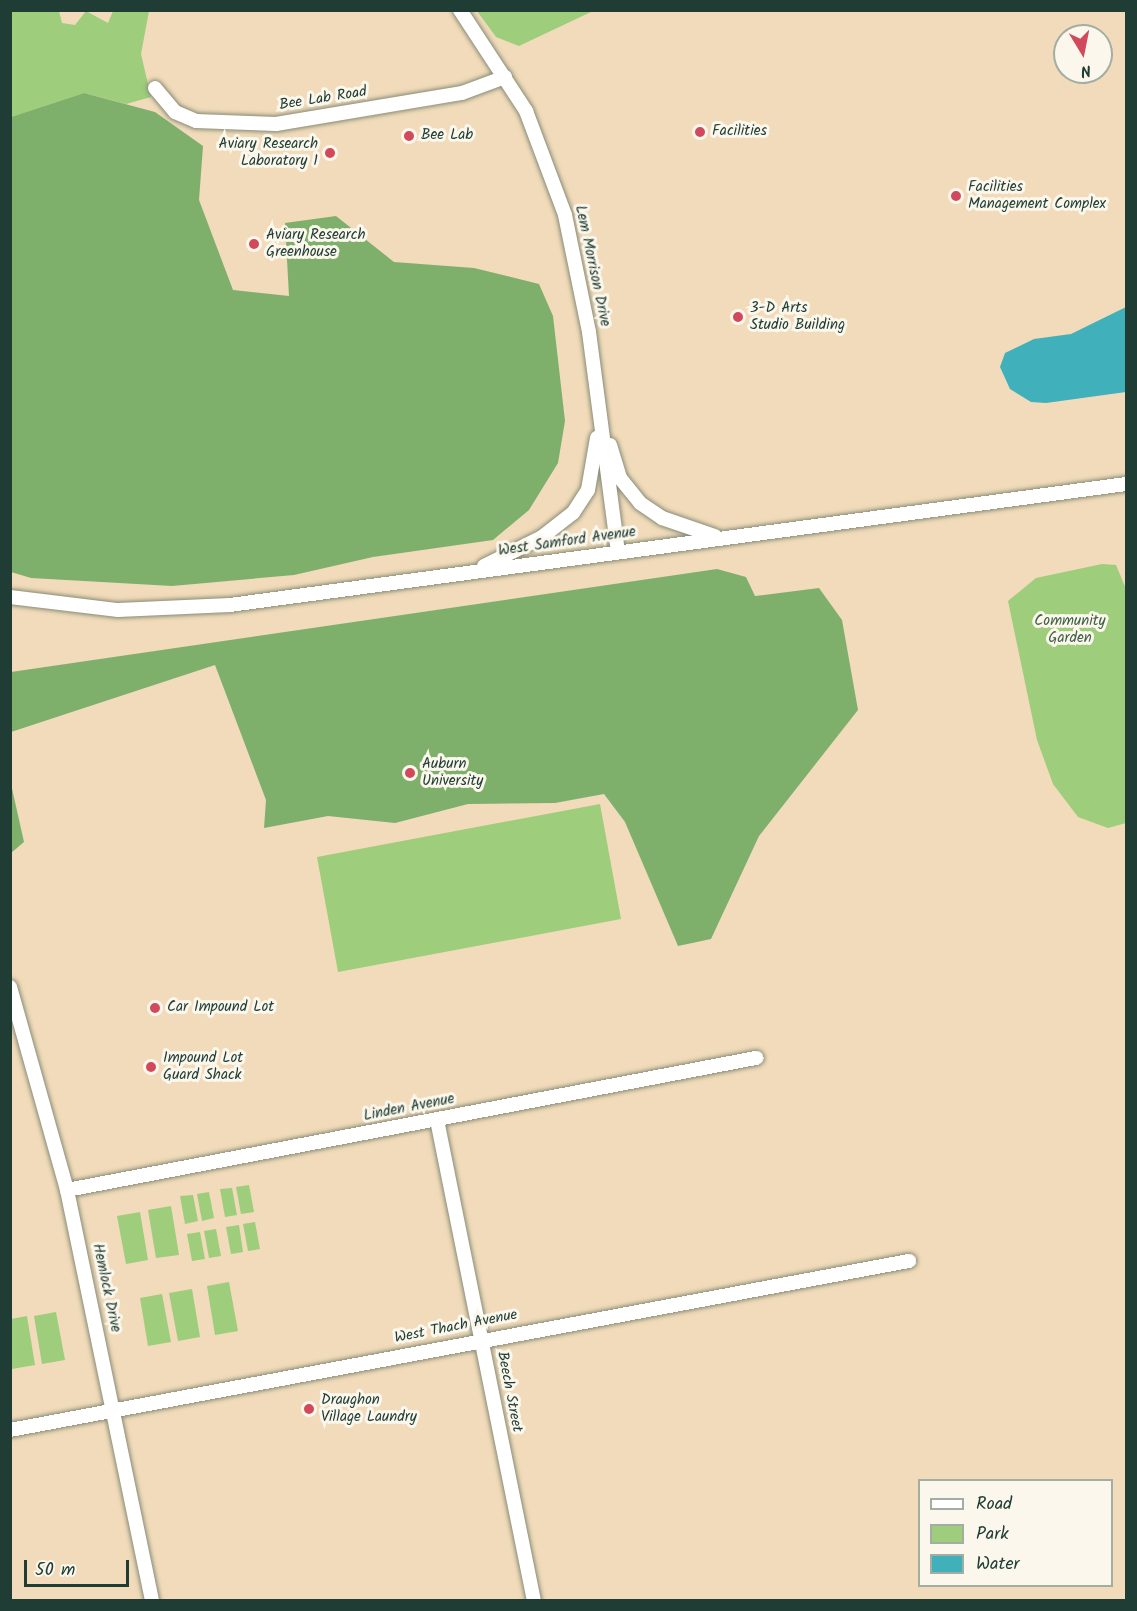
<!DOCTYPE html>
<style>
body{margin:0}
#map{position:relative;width:1137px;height:1611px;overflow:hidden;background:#f1dbba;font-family:Kalam,sans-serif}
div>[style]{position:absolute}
.green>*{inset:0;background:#9ecd7c}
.forest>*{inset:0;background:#7eb06c}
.water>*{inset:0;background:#40b0ba}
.roads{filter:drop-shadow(0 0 2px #888c77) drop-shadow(0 0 2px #888c77)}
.minor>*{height:14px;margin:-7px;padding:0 7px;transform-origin:7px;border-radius:7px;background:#fff}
.dots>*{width:16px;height:16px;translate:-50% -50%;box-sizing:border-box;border:3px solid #fbf7ec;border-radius:50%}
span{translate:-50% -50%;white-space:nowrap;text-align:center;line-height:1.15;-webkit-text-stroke:6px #fbf7ec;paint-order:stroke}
.street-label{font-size:15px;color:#1f3d34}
.poi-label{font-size:15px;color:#1f3d34}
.left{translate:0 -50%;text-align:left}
.right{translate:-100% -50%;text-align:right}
.park-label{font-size:15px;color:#3f6146}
.frame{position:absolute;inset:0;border:12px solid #1f3d34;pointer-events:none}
.legend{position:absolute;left:918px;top:1479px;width:195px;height:108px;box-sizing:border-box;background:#fbf7ec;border:2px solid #a3ada2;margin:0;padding:8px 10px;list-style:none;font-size:18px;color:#1f3d34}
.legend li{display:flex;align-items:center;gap:12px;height:30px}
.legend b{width:30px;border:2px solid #a3ada2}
.north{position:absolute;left:1053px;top:24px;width:60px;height:60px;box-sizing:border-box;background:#fbf7ec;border:2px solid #a3ada2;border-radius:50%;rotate:170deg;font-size:16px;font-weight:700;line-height:24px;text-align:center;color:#1f3d34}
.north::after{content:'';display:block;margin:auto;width:21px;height:27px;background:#d1495b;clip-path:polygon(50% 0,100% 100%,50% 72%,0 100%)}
.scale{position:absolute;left:24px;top:1560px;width:105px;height:27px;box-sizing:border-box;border:3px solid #1f3d34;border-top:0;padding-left:8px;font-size:18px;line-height:21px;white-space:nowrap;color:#1f3d34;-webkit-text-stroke:4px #fbf7ec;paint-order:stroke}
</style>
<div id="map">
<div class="green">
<div style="clip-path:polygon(11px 11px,59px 11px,62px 23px,75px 25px,86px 11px,108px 23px,113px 11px,149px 11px,141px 54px,151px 97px,126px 104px,84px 93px,11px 117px)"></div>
<div style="clip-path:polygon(477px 11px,593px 11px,519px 46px,496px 37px)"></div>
<div style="clip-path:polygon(1102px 564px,1116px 565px,1126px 589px,1126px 823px,1108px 828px,1078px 817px,1053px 784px,1037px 740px,1008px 601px,1036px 578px)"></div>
<div style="clip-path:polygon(600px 804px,621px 919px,338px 972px,317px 857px)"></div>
<div style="clip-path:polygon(249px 1185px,254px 1212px,241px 1214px,236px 1187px)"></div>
<div style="clip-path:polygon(232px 1188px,237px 1215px,225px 1217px,220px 1189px)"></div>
<div style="clip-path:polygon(209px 1192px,214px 1218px,202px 1221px,197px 1194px)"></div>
<div style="clip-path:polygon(193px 1195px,198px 1221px,185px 1224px,180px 1196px)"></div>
<div style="clip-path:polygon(171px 1206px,179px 1255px,156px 1258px,148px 1210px)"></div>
<div style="clip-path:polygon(140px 1212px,148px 1260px,126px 1264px,117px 1216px)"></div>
<div style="clip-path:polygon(255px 1222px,260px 1249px,248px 1251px,243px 1224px)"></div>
<div style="clip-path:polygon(239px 1225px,243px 1252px,231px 1254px,226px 1227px)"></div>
<div style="clip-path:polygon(216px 1229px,221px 1256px,209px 1258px,204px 1231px)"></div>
<div style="clip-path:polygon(200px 1232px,205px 1259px,192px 1261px,187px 1234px)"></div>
<div style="clip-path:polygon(229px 1282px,238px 1331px,215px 1335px,207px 1286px)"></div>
<div style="clip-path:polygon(192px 1289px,200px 1337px,178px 1341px,169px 1293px)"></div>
<div style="clip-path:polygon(162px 1294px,171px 1342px,148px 1346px,140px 1298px)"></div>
<div style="clip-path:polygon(56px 1312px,65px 1360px,42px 1364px,34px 1316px)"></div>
<div style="clip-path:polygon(27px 1316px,35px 1365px,12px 1369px,11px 1319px)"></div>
</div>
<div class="forest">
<div style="clip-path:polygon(84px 93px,155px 112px,203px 146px,199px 200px,233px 290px,289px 296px,285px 223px,336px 216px,394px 262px,474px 268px,539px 284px,553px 316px,565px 421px,558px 463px,529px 510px,493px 540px,373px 557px,294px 575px,172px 586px,31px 578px,11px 572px,11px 117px)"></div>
<div style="clip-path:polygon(717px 569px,746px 577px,755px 596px,819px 588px,842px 620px,858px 710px,759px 836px,711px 939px,678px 946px,625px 822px,604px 794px,555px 803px,468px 804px,395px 823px,328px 816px,264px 828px,266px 800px,215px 665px,11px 732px,11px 672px)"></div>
<div style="clip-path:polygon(11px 784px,24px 842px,11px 853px,10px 853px)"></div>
</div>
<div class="water">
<div style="clip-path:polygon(1126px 307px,1126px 392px,1046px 403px,1031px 402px,1010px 389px,1000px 367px,1005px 353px,1034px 339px,1071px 334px)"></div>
</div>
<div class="roads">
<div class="minor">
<div style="left:460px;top:10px;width:121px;rotate:56.8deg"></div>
<div style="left:526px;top:111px;width:111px;rotate:69.4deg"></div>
<div style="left:565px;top:215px;width:119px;rotate:78.4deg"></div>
<div style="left:589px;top:332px;width:222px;rotate:82.5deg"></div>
<div style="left:155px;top:88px;width:31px;rotate:50deg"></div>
<div style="left:175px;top:112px;width:23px;rotate:23deg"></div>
<div style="left:196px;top:121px;width:80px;rotate:2.1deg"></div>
<div style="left:276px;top:124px;width:189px;rotate:-9.5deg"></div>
<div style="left:462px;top:93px;width:46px;rotate:-20.4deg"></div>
<div style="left:610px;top:445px;width:34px;rotate:73deg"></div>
<div style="left:620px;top:478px;width:32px;rotate:51deg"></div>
<div style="left:640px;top:503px;width:27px;rotate:34deg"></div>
<div style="left:662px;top:518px;width:56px;rotate:18.8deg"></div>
<div style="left:484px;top:566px;width:65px;rotate:-26.6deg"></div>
<div style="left:542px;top:537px;width:39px;rotate:-38deg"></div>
<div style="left:573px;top:513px;width:27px;rotate:-57deg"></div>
<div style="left:588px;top:490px;width:53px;rotate:-80.2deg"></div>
<div style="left:10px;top:597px;width:109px;rotate:6.9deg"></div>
<div style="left:118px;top:610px;width:112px;rotate:-2.6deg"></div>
<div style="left:230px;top:605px;width:904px;rotate:-7.69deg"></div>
<div style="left:10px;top:987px;width:211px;rotate:74.3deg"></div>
<div style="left:67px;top:1190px;width:419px;rotate:78.3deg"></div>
<div style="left:437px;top:1120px;width:490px;rotate:78.6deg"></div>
<div style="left:67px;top:1190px;width:702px;rotate:-10.85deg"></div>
<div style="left:10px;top:1430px;width:915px;rotate:-10.65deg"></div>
</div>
</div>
<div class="dots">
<div style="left:700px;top:132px;background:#d1495b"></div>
<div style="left:409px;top:136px;background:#d1495b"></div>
<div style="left:330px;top:153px;background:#d1495b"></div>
<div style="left:956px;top:196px;background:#d1495b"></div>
<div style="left:254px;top:244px;background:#d1495b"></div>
<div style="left:738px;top:317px;background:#d1495b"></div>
<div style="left:410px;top:773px;background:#d1495b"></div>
<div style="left:155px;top:1008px;background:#d1495b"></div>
<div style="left:151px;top:1067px;background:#d1495b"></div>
<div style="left:309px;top:1409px;background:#d1495b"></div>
</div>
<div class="street-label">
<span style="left:323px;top:99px;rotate:-9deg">Bee Lab Road</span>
<span style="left:592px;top:266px;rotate:78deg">Lem Morrison Drive</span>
<span style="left:567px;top:542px;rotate:-8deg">West Samford Avenue</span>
<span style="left:409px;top:1108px;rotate:-11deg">Linden Avenue</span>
<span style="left:106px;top:1288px;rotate:78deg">Hemlock Drive</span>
<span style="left:456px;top:1327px;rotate:-11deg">West Thach Avenue</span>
<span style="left:509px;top:1392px;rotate:79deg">Beech Street</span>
</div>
<div class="poi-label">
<span class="left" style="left:712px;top:132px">Facilities</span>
<span class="left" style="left:421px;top:136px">Bee Lab</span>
<span class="right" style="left:318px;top:153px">Aviary Research<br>Laboratory 1</span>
<span class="left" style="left:968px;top:196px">Facilities<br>Management Complex</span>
<span class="left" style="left:266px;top:244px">Aviary Research<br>Greenhouse</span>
<span class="left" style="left:750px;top:317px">3-D Arts<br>Studio Building</span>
<span class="left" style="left:422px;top:773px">Auburn<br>University</span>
<span class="left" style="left:167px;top:1008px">Car Impound Lot</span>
<span class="left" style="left:163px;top:1067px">Impound Lot<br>Guard Shack</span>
<span class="left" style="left:321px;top:1409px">Draughon<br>Village Laundry</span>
</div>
<div class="park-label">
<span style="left:1070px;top:630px">Community<br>Garden</span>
</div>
<div class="frame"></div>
<ul class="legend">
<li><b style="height:8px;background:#fff"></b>Road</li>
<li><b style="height:16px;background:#9ecd7c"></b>Park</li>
<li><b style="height:16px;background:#40b0ba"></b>Water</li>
</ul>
<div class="north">N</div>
<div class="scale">50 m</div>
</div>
